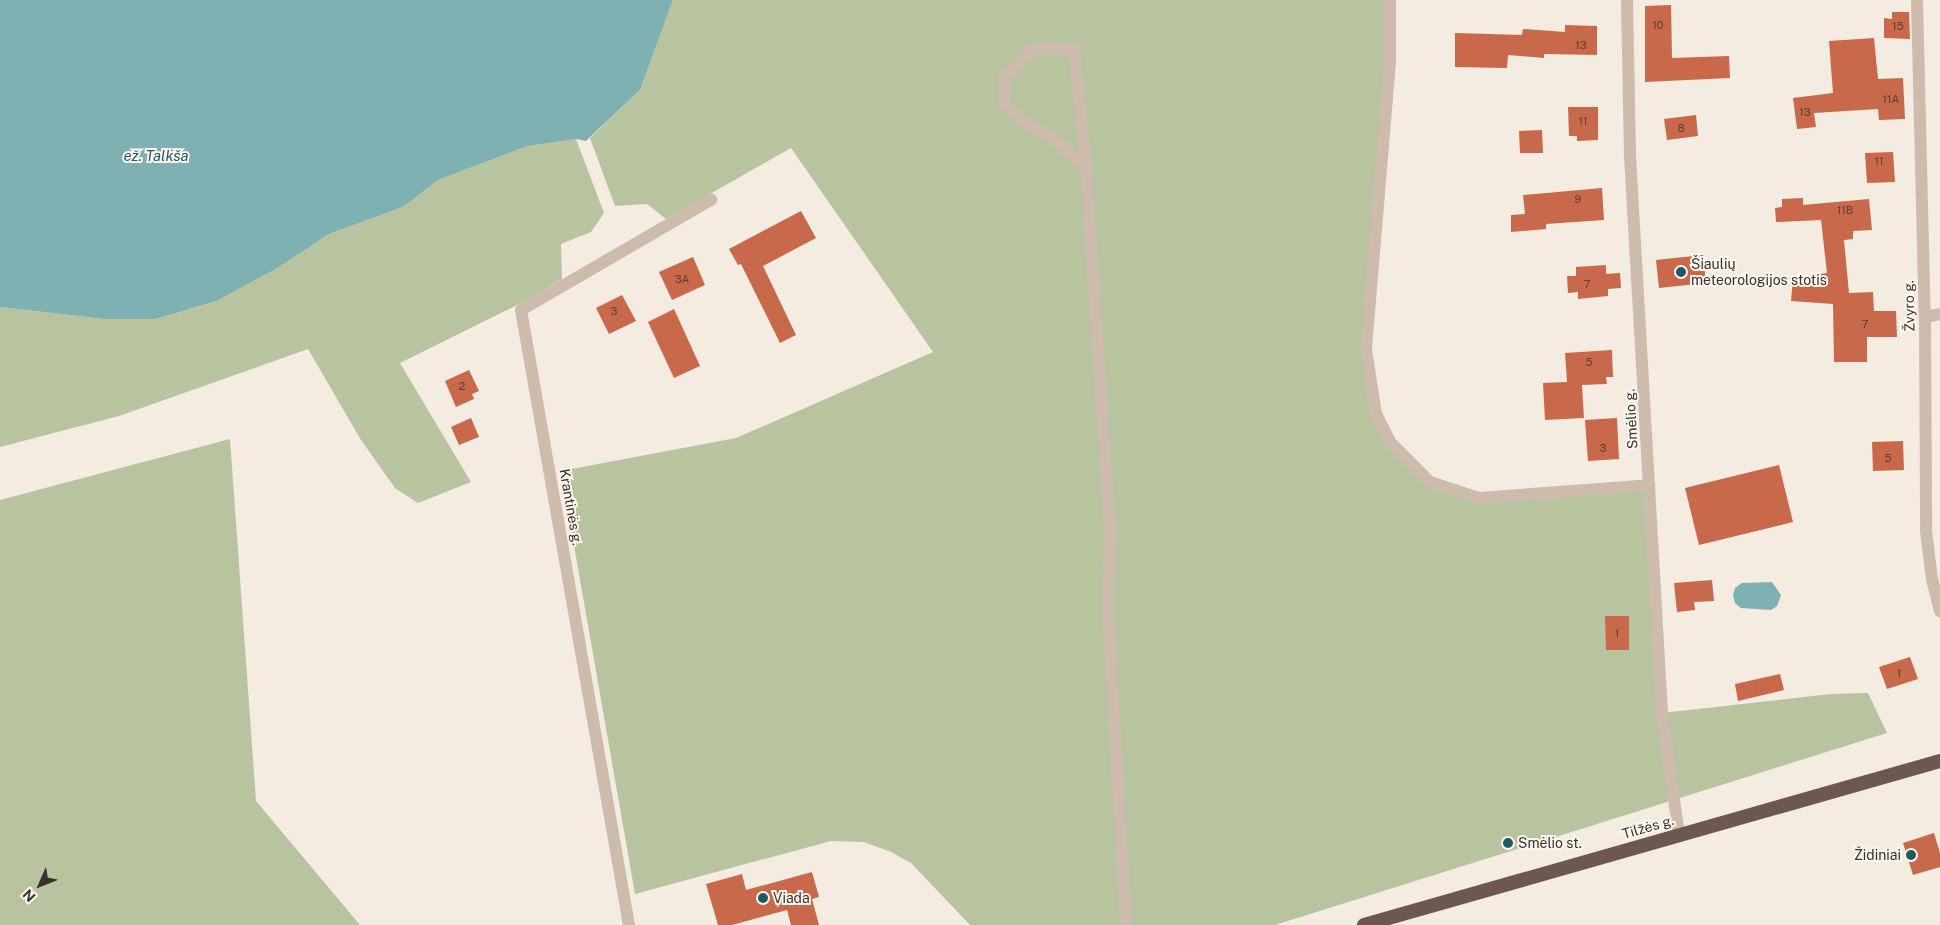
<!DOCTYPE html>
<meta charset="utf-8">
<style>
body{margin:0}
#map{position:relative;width:1940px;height:925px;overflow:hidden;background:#f4ebe1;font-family:"Public Sans",sans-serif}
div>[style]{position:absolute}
.green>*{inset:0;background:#b8c4a0}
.water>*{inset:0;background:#7fb0b2}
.building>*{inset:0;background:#c8694b}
.minor>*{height:12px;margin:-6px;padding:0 6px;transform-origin:6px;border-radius:6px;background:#cdbbac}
.trunk>*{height:14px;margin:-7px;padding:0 7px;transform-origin:7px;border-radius:7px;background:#6c584f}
.dots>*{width:14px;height:14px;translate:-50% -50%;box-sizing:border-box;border:2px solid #fbf5ee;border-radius:50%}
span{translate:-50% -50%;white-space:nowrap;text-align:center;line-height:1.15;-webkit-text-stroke:4px #fbf5ee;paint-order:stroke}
.number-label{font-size:11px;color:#5e3e33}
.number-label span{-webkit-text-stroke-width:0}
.poi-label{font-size:14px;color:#3b302b}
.left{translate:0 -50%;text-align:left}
.right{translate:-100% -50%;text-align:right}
.street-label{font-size:14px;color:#3b302b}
.water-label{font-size:15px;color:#1f5a5e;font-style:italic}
.north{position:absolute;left:15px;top:860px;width:50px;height:50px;-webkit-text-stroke:4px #fbf5ee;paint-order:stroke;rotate:226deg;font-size:14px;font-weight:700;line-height:20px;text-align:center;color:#3b302b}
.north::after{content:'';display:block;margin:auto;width:18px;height:22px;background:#3b302b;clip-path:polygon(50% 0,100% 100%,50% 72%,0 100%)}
</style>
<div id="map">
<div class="green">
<div style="clip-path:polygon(673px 0,1390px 0,1366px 350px,1376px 413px,1391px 443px,1430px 482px,1479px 498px,1650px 485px,1662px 713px,1830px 694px,1868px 693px,1887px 733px,1275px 925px,970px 925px,911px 863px,891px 852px,864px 842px,831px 841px,635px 894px,561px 471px,736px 438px,933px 352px,791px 148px,666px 219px,647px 204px,615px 206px,590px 138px,640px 90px)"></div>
<div style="clip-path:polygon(576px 139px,604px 213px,591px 232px,561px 244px,562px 279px,523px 302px,400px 363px,471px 482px,418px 503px,395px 488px,361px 440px,308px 349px,119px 416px,0 447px,0 307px,104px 319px,155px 319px,217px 301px,276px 269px,329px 234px,403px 207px,438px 180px,528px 146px)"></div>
<div style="clip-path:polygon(230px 439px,256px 801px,360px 925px,0 925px,0 500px)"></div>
</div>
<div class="water">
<div style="clip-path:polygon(0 0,673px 0,640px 90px,586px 141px,576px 139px,528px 146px,438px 180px,403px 207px,329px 234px,276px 269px,217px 301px,155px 319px,104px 319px,0 307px)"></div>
<div style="clip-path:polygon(1772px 582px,1781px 595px,1777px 606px,1771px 610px,1741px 608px,1735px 603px,1733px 595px,1735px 588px,1742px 583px)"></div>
</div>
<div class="building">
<div style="clip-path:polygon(1671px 5px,1672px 58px,1729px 56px,1730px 78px,1645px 82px,1645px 6px)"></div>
<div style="clip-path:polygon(1892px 12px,1909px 12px,1910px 39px,1884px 38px,1884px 18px,1892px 19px)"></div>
<div style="clip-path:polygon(1565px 25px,1597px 26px,1597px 55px,1544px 54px,1544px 58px,1508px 55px,1507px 68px,1455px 67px,1455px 33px,1522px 35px,1523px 29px,1565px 32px)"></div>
<div style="clip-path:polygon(1874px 38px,1878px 79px,1903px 78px,1905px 119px,1879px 120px,1878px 109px,1814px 113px,1816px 127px,1797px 129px,1793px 98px,1833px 93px,1829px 41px)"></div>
<div style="clip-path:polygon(1568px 107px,1598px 107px,1598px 140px,1577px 141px,1577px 136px,1569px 136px)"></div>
<div style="clip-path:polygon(1696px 115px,1698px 136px,1667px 140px,1664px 119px)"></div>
<div style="clip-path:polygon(1542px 130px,1543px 153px,1520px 153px,1519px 131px)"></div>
<div style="clip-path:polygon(1893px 152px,1895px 182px,1867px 183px,1865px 153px)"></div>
<div style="clip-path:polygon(1602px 188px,1604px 220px,1546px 224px,1546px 229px,1511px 232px,1511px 215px,1525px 214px,1523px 195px)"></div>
<div style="clip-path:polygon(1803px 198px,1803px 205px,1869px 199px,1872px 230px,1853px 231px,1853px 239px,1844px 240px,1849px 293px,1873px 292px,1874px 311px,1896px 311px,1897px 337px,1867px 337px,1867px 362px,1834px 362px,1833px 304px,1791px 301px,1793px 278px,1827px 273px,1821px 220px,1776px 222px,1775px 208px,1782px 207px,1782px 199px)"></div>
<div style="clip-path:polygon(801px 211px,816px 238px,763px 266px,796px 335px,780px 343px,741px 264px,738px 265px,729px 249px)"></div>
<div style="clip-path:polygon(1703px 255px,1706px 283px,1659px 288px,1656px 260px)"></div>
<div style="clip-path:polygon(693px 257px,705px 285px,672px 300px,659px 272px)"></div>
<div style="clip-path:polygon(1606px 265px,1606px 274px,1620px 273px,1621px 288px,1608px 289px,1608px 296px,1578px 299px,1578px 292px,1568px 293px,1567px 276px,1576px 276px,1576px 267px)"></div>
<div style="clip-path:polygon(622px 295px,636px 321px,609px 334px,596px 308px)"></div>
<div style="clip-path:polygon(674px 309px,700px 366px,674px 378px,648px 322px)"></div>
<div style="clip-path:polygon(1612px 350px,1613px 377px,1606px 377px,1607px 384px,1582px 385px,1584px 418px,1545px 420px,1543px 383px,1567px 382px,1565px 353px)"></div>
<div style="clip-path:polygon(469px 370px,479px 391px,472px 394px,474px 399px,456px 407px,445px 381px)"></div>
<div style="clip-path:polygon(471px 418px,479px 437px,459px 445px,451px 427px)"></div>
<div style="clip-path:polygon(1617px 418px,1619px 459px,1588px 461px,1585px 420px)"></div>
<div style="clip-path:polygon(1903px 441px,1904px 470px,1873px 471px,1872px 442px)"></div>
<div style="clip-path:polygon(1779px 465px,1793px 522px,1699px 545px,1685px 488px)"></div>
<div style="clip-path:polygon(1712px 580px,1714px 601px,1694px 602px,1695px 610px,1677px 612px,1674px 583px)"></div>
<div style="clip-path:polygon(1605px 616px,1629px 616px,1629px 650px,1606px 650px)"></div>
<div style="clip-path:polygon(1910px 657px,1918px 679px,1887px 689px,1879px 667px)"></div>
<div style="clip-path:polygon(1780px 674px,1784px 690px,1738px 701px,1735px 684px)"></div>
<div style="clip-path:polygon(1934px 833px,1940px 853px,1940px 867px,1913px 875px,1903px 843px)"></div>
<div style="clip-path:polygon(812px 872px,819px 897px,812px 899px,819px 925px,791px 925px,787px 910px,732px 925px,718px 925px,706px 884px,742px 874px,746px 890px)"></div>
</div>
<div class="minor">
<div style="left:1390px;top:0;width:62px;rotate:90deg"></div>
<div style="left:1390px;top:62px;width:289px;rotate:94.8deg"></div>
<div style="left:1366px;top:350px;width:65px;rotate:81.1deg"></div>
<div style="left:1376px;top:414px;width:33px;rotate:63deg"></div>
<div style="left:1391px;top:443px;width:55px;rotate:45deg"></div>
<div style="left:1430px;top:482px;width:52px;rotate:18.1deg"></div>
<div style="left:1479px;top:498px;width:171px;rotate:-4.3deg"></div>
<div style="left:1627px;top:0;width:156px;rotate:88.9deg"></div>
<div style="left:1630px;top:156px;width:558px;rotate:86.71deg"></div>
<div style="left:1662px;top:713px;width:123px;rotate:82.1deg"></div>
<div style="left:1917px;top:0;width:317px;rotate:88.6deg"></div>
<div style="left:1925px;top:317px;width:214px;rotate:89.7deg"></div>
<div style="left:1926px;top:531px;width:48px;rotate:82.9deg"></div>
<div style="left:1932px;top:579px;width:33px;rotate:76deg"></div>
<div style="left:1086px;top:167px;width:41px;rotate:-138.9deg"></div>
<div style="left:1055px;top:140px;width:34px;rotate:-150deg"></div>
<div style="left:1025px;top:123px;width:29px;rotate:-136deg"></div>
<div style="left:1004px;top:103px;width:26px;rotate:-88deg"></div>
<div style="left:1005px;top:77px;width:38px;rotate:-47deg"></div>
<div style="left:1031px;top:49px;width:43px;rotate:-1.3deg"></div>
<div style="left:1074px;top:48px;width:120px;rotate:84.2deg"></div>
<div style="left:1086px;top:167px;width:359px;rotate:86.2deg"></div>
<div style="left:1110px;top:525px;width:88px;rotate:91.3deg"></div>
<div style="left:1108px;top:613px;width:313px;rotate:86.7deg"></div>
<div style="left:1925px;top:317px;width:15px;rotate:-11deg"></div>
<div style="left:629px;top:925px;width:624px;rotate:-99.96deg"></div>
<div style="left:521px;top:310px;width:220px;rotate:-30.1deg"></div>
</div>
<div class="trunk">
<div style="left:1364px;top:925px;width:599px;rotate:-15.89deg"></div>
</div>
<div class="dots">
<div style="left:1681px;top:272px;background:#1f5a5e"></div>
<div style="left:1508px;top:843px;background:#1f5a5e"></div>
<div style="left:1911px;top:855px;background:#1f5a5e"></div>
<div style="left:763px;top:898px;background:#1f5a5e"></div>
</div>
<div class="number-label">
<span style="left:1658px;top:25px">10</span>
<span style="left:1898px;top:26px">15</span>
<span style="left:1581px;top:45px">13</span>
<span style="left:1891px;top:99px">11A</span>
<span style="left:1805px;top:112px">13</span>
<span style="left:1583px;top:121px">11</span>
<span style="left:1681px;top:128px">8</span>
<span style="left:1879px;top:161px">11</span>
<span style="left:1578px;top:199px">9</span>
<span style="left:1845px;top:210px">11B</span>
<span style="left:682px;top:279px">3A</span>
<span style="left:1587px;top:284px">7</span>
<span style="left:614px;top:311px">3</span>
<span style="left:1865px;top:324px">7</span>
<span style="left:1589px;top:362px">5</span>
<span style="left:462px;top:386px">2</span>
<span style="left:1603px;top:448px">3</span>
<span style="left:1888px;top:458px">5</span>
<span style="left:1617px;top:633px">1</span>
<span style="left:1899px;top:673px">1</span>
</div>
<div class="poi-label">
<span class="left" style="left:1691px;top:272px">Šiaulių<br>meteorologijos stotis</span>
<span class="left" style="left:1518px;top:843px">Smėlio st.</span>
<span class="right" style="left:1901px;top:855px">Židiniai</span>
<span class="left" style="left:773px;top:898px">Viada</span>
</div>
<div class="street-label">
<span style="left:1909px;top:306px;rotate:-91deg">Žvyro g.</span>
<span style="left:1631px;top:419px;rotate:-93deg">Smėlio g.</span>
<span style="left:571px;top:507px;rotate:80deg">Krantinės g.</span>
<span style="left:1648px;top:827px;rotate:-16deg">Tilžės g.</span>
</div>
<div class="water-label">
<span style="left:156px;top:156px">ež. Talkša</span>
</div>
<div class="north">N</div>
</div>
